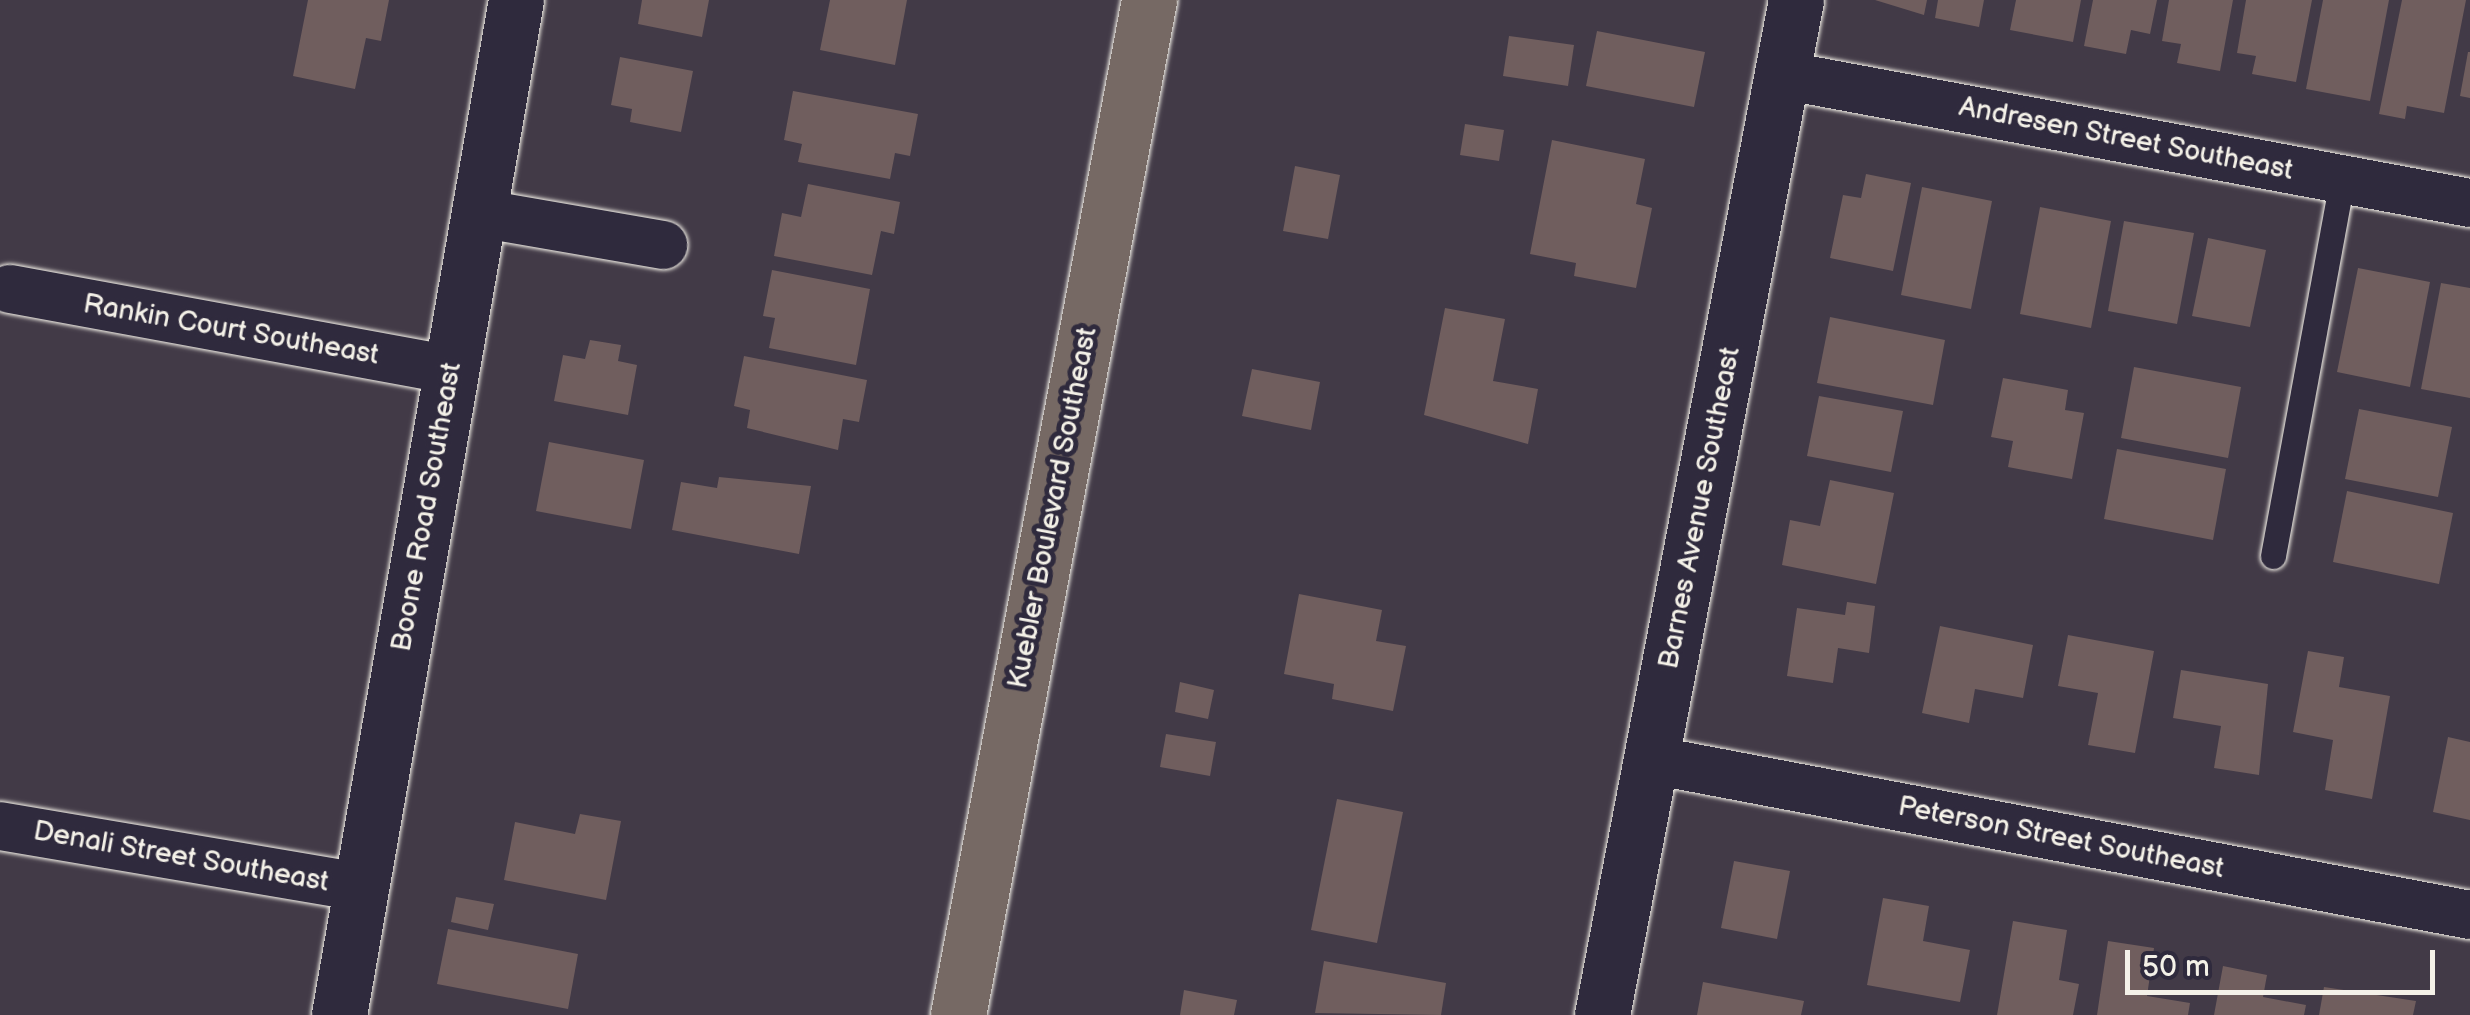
<!DOCTYPE html>
<style>
body{margin:0}
#map{position:relative;width:2470px;height:1015px;overflow:hidden;background:#423a47;font-family:"Balsamiq Sans",sans-serif}
div>[style]{position:absolute}
.building>*{inset:0;background:#705e5e}
.roads{filter:drop-shadow(0 0 2px #f4f1e8) drop-shadow(0 0 2px #f4f1e8)}
.service>*{height:25px;margin:-12.5px;padding:0 12.5px;transform-origin:12.5px;border-radius:12.5px;background:#2f2a3d}
.minor>*{height:48px;margin:-24px;padding:0 24px;transform-origin:24px;border-radius:24px;background:#2f2a3d}
.tertiary>*{height:55px;margin:-27.5px;padding:0 27.5px;transform-origin:27.5px;border-radius:27.5px;background:#2f2a3d}
.primary>*{height:55px;margin:-27.5px;padding:0 27.5px;transform-origin:27.5px;border-radius:27.5px;background:#766964}
span{translate:-50% -50%;white-space:nowrap;text-align:center;line-height:1.15;-webkit-text-stroke:10px #2f2a3d;paint-order:stroke}
.street-label{font-size:28px;color:#f4f1e8}
.scale{position:absolute;left:2125px;top:950px;width:310px;height:45px;box-sizing:border-box;border:5px solid #f4f1e8;border-top:0;padding-left:12px;font-size:30px;line-height:35px;white-space:nowrap;color:#f4f1e8;-webkit-text-stroke:8px #2f2a3d;paint-order:stroke}
</style>
<div id="map">
<div class="building">
<div style="clip-path:polygon(308px 0,389px 0,381px 41px,366px 38px,355px 89px,293px 76px)"></div>
<div style="clip-path:polygon(642px 0,709px 0,702px 37px,638px 24px)"></div>
<div style="clip-path:polygon(830px 0,907px 0,895px 65px,820px 50px)"></div>
<div style="clip-path:polygon(1875px 0,1927px 0,1924px 15px)"></div>
<div style="clip-path:polygon(1938px 0,1984px 0,1979px 27px,1935px 18px)"></div>
<div style="clip-path:polygon(2016px 0,2081px 0,2073px 42px,2010px 30px)"></div>
<div style="clip-path:polygon(2093px 0,2157px 0,2150px 34px,2131px 30px,2126px 54px,2084px 46px)"></div>
<div style="clip-path:polygon(2169px 0,2233px 0,2220px 71px,2177px 63px,2181px 44px,2162px 41px)"></div>
<div style="clip-path:polygon(2246px 0,2312px 0,2296px 82px,2252px 74px,2256px 56px,2237px 53px)"></div>
<div style="clip-path:polygon(2323px 0,2389px 0,2370px 101px,2306px 89px)"></div>
<div style="clip-path:polygon(2402px 0,2466px 0,2444px 113px,2407px 106px,2405px 119px,2379px 114px)"></div>
<div style="clip-path:polygon(1597px 31px,1705px 52px,1694px 107px,1586px 86px)"></div>
<div style="clip-path:polygon(1509px 36px,1574px 45px,1568px 86px,1503px 76px)"></div>
<div style="clip-path:polygon(2468px 52px,2470px 52px,2470px 98px,2460px 96px)"></div>
<div style="clip-path:polygon(620px 57px,693px 71px,681px 132px,630px 122px,632px 109px,611px 105px)"></div>
<div style="clip-path:polygon(793px 91px,918px 114px,910px 156px,895px 153px,890px 179px,798px 162px,802px 144px,784px 140px)"></div>
<div style="clip-path:polygon(1465px 124px,1504px 130px,1499px 161px,1460px 155px)"></div>
<div style="clip-path:polygon(1552px 140px,1645px 159px,1636px 204px,1652px 208px,1636px 288px,1574px 276px,1576px 263px,1530px 254px)"></div>
<div style="clip-path:polygon(1295px 166px,1340px 175px,1328px 239px,1283px 231px)"></div>
<div style="clip-path:polygon(1866px 174px,1911px 183px,1893px 271px,1830px 258px,1843px 195px,1861px 198px)"></div>
<div style="clip-path:polygon(808px 184px,900px 202px,894px 234px,881px 231px,872px 275px,774px 256px,782px 213px,801px 217px)"></div>
<div style="clip-path:polygon(1922px 187px,1992px 201px,1971px 309px,1901px 295px)"></div>
<div style="clip-path:polygon(2040px 207px,2111px 221px,2091px 328px,2020px 314px)"></div>
<div style="clip-path:polygon(2124px 221px,2194px 233px,2177px 324px,2108px 311px)"></div>
<div style="clip-path:polygon(2208px 238px,2266px 250px,2250px 327px,2192px 316px)"></div>
<div style="clip-path:polygon(2358px 268px,2430px 282px,2410px 387px,2337px 372px)"></div>
<div style="clip-path:polygon(772px 270px,870px 289px,856px 365px,769px 348px,775px 318px,763px 316px)"></div>
<div style="clip-path:polygon(2441px 283px,2470px 288px,2470px 398px,2421px 389px)"></div>
<div style="clip-path:polygon(1445px 308px,1505px 319px,1493px 381px,1538px 389px,1528px 444px,1424px 415px)"></div>
<div style="clip-path:polygon(1830px 317px,1945px 340px,1933px 405px,1817px 383px)"></div>
<div style="clip-path:polygon(590px 340px,621px 345px,618px 361px,637px 365px,628px 415px,554px 401px,563px 355px,585px 359px)"></div>
<div style="clip-path:polygon(744px 356px,867px 380px,859px 422px,843px 419px,838px 450px,747px 428px,750px 410px,734px 406px)"></div>
<div style="clip-path:polygon(2134px 367px,2241px 387px,2228px 458px,2121px 438px)"></div>
<div style="clip-path:polygon(1252px 369px,1320px 382px,1311px 430px,1242px 416px)"></div>
<div style="clip-path:polygon(2003px 378px,2068px 390px,2065px 410px,2084px 413px,2072px 479px,2008px 467px,2013px 441px,1991px 437px)"></div>
<div style="clip-path:polygon(1819px 396px,1903px 411px,1891px 472px,1807px 456px)"></div>
<div style="clip-path:polygon(2359px 409px,2452px 427px,2438px 497px,2345px 479px)"></div>
<div style="clip-path:polygon(549px 442px,644px 460px,631px 529px,536px 511px)"></div>
<div style="clip-path:polygon(2117px 449px,2226px 469px,2213px 540px,2104px 519px)"></div>
<div style="clip-path:polygon(719px 477px,811px 486px,799px 554px,672px 530px,681px 482px,717px 488px)"></div>
<div style="clip-path:polygon(1830px 480px,1894px 493px,1876px 584px,1782px 565px,1790px 520px,1820px 526px)"></div>
<div style="clip-path:polygon(2347px 491px,2453px 513px,2439px 584px,2333px 562px)"></div>
<div style="clip-path:polygon(1299px 594px,1382px 610px,1376px 641px,1406px 646px,1393px 711px,1332px 699px,1334px 684px,1284px 674px)"></div>
<div style="clip-path:polygon(1847px 602px,1875px 606px,1869px 653px,1838px 648px,1833px 683px,1787px 676px,1797px 608px,1845px 615px)"></div>
<div style="clip-path:polygon(1940px 626px,2033px 645px,2023px 698px,1975px 689px,1969px 723px,1922px 713px)"></div>
<div style="clip-path:polygon(2068px 635px,2154px 651px,2135px 753px,2088px 745px,2098px 693px,2058px 686px)"></div>
<div style="clip-path:polygon(2308px 651px,2344px 657px,2339px 687px,2390px 696px,2372px 799px,2325px 790px,2333px 740px,2293px 732px)"></div>
<div style="clip-path:polygon(2181px 670px,2268px 684px,2259px 775px,2214px 768px,2221px 726px,2173px 718px)"></div>
<div style="clip-path:polygon(1180px 682px,1214px 690px,1208px 719px,1175px 712px)"></div>
<div style="clip-path:polygon(1166px 734px,1216px 742px,1210px 776px,1160px 767px)"></div>
<div style="clip-path:polygon(2448px 737px,2470px 742px,2470px 820px,2433px 812px)"></div>
<div style="clip-path:polygon(1337px 799px,1403px 812px,1377px 943px,1311px 930px)"></div>
<div style="clip-path:polygon(580px 814px,621px 821px,606px 900px,504px 880px,515px 822px,575px 834px)"></div>
<div style="clip-path:polygon(1734px 861px,1790px 871px,1777px 939px,1721px 928px)"></div>
<div style="clip-path:polygon(456px 897px,494px 904px,488px 930px,451px 922px)"></div>
<div style="clip-path:polygon(1883px 898px,1929px 906px,1923px 941px,1970px 950px,1960px 1002px,1867px 985px)"></div>
<div style="clip-path:polygon(2013px 921px,2067px 930px,2059px 980px,2079px 984px,2073px 1015px,1997px 1015px)"></div>
<div style="clip-path:polygon(448px 929px,578px 954px,568px 1009px,437px 984px)"></div>
<div style="clip-path:polygon(2108px 941px,2154px 948px,2147px 996px,2190px 1003px,2188px 1015px,2097px 1015px)"></div>
<div style="clip-path:polygon(1324px 961px,1446px 983px,1441px 1015px,1315px 1013px)"></div>
<div style="clip-path:polygon(2223px 966px,2267px 975px,2263px 997px,2306px 1005px,2304px 1015px,2214px 1015px)"></div>
<div style="clip-path:polygon(1703px 982px,1804px 1001px,1801px 1015px,1697px 1015px)"></div>
<div style="clip-path:polygon(2324px 987px,2416px 1001px,2413px 1015px,2319px 1015px)"></div>
<div style="clip-path:polygon(1184px 990px,1237px 1000px,1234px 1015px,1180px 1015px)"></div>
</div>
<div class="roads">
<div class="service">
<div style="left:2273px;top:556px;width:382px;rotate:-79.6deg"></div>
</div>
<div class="minor">
<div style="left:1782px;top:75px;width:700px;rotate:10.54deg"></div>
<div style="left:478px;top:213px;width:188px;rotate:9.8deg"></div>
<div style="left:10px;top:289px;width:448px;rotate:10.4deg"></div>
<div style="left:1652px;top:760px;width:833px;rotate:10.73deg"></div>
<div style="left:0;top:826px;width:366px;rotate:9.6deg"></div>
</div>
<div class="tertiary">
<div style="left:339px;top:1015px;width:1030px;rotate:-80.11deg"></div>
<div style="left:1602px;top:1015px;width:1033px;rotate:-79.18deg"></div>
</div>
<div class="primary">
<div style="left:958px;top:1015px;width:1033px;rotate:-79.34deg"></div>
</div>
</div>
<div class="street-label">
<span style="left:2126px;top:139px;rotate:11deg">Andresen Street Southeast</span>
<span style="left:231px;top:330px;rotate:10deg">Rankin Court Southeast</span>
<span style="left:427px;top:507px;rotate:-80deg">Boone Road Southeast</span>
<span style="left:1053px;top:508px;rotate:-79deg">Kuebler Boulevard Southeast</span>
<span style="left:1700px;top:508px;rotate:-79deg">Barnes Avenue Southeast</span>
<span style="left:2061px;top:838px;rotate:11deg">Peterson Street Southeast</span>
<span style="left:181px;top:857px;rotate:10deg">Denali Street Southeast</span>
</div>
<div class="scale">50 m</div>
</div>
